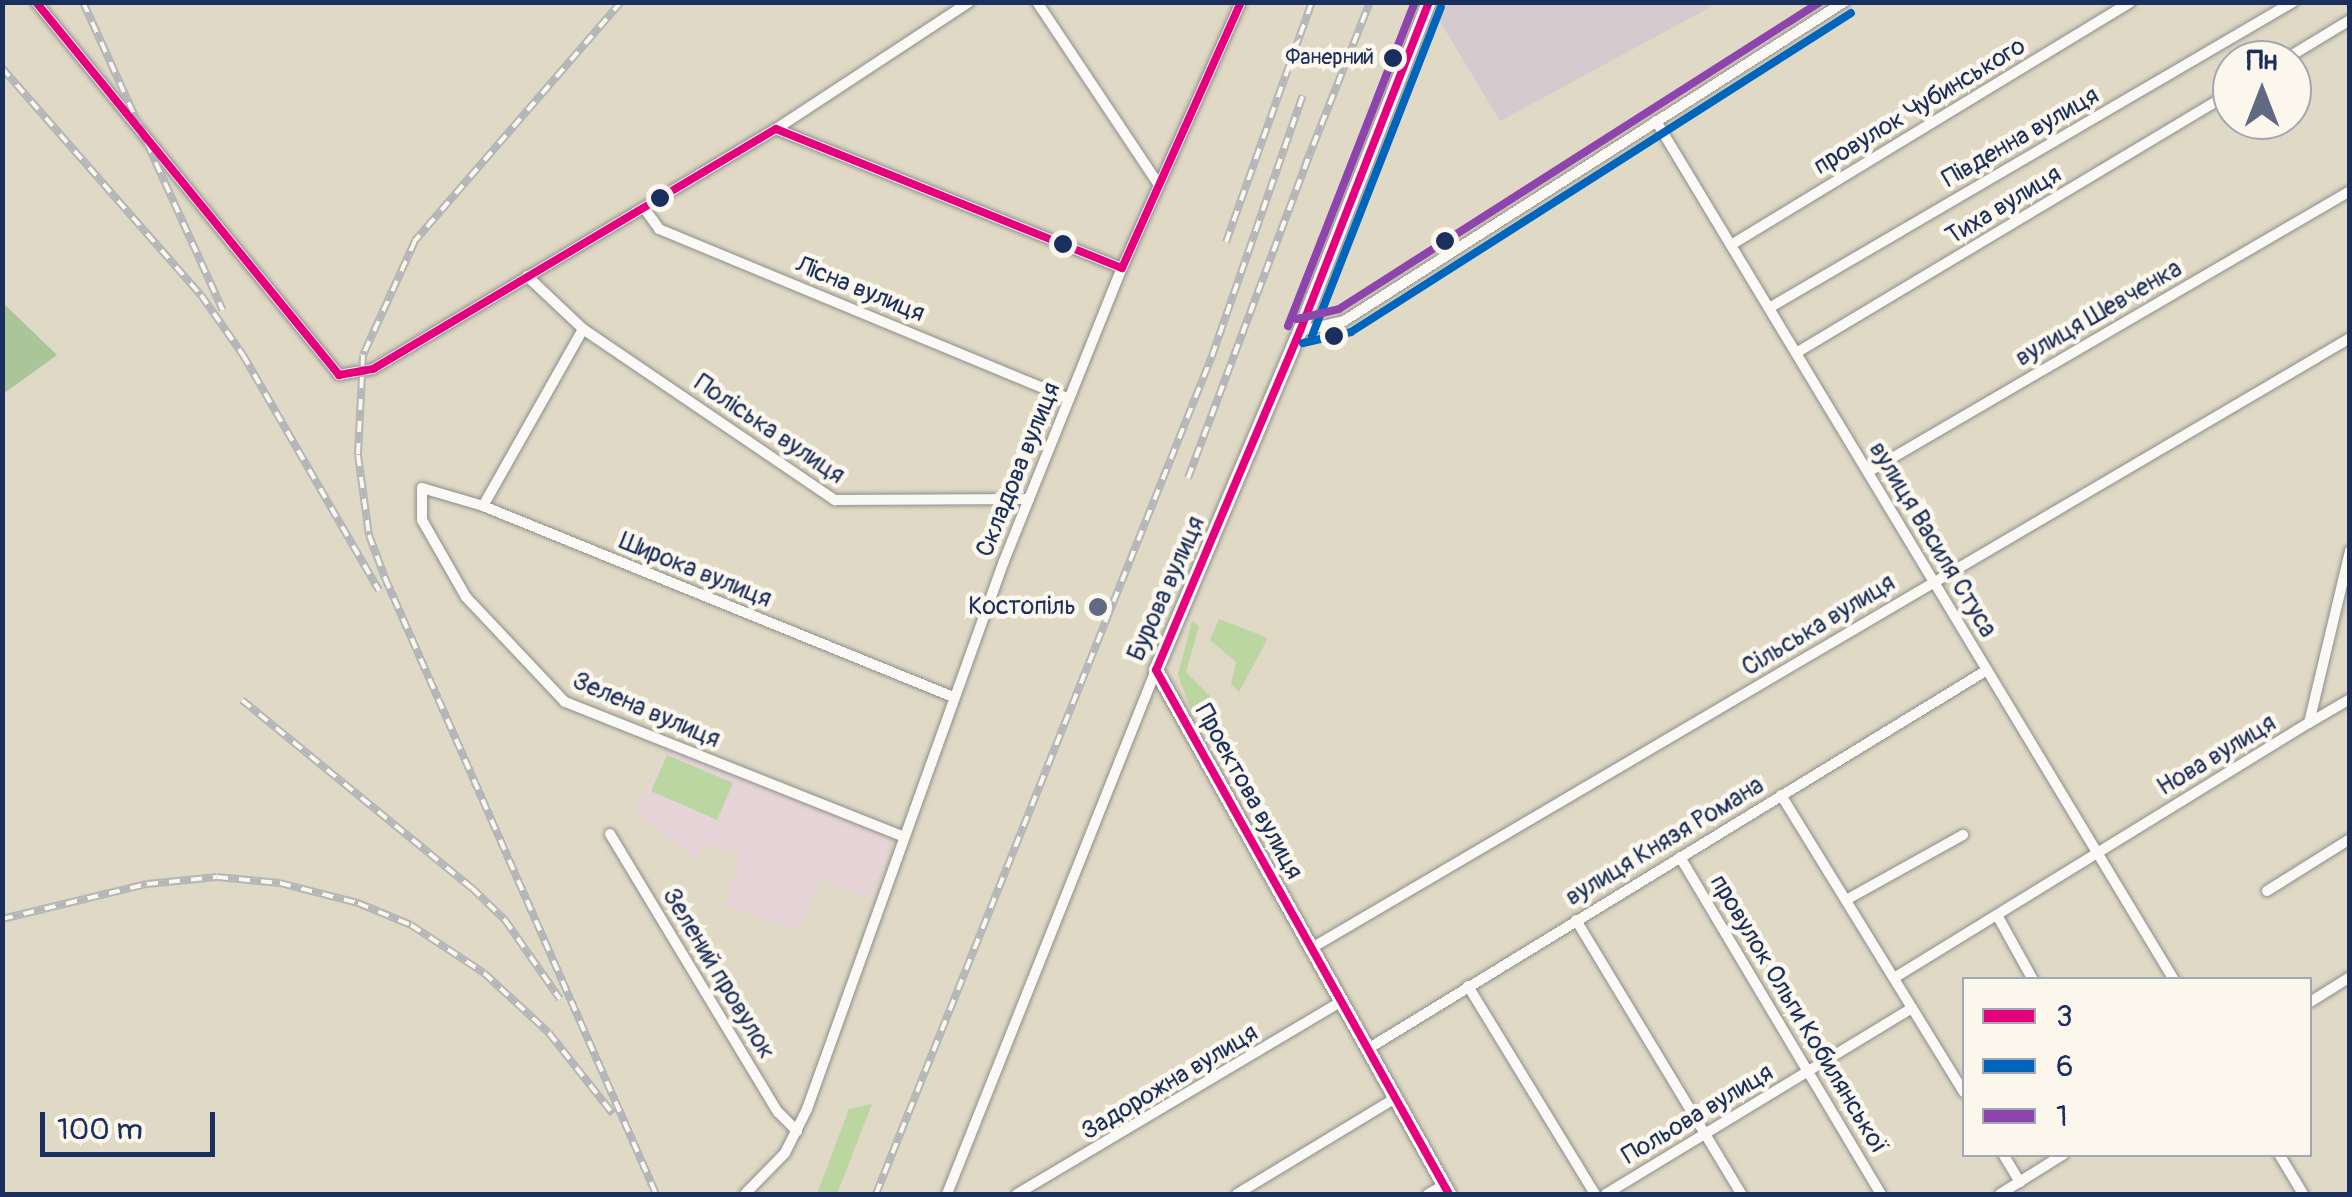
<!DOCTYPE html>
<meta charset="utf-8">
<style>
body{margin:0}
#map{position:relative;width:2352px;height:1197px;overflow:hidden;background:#dfd9c5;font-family:Pangolin,sans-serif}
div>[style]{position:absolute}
.built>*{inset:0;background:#e7d4d8}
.industrial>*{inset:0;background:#d5cacd}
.green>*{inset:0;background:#bcd6a1}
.forest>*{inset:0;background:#aac597}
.roads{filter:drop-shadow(0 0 2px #8d8e8b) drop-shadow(0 0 2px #8d8e8b)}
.minor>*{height:10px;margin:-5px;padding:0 5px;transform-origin:5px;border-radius:5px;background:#faf9f6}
.secondary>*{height:14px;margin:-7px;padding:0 7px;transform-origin:7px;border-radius:7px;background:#faf9f6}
.rail>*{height:8px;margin-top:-4px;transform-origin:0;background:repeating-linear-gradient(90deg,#fbf7ec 0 11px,#b4b6b8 0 22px);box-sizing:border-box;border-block:2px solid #b4b6b8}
.bus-1>*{height:8px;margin:-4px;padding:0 4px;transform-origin:4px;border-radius:4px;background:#e5007d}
.bus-2>*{height:8px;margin:-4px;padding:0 4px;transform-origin:4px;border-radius:4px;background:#0065bd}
.bus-3>*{height:8px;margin:-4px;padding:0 4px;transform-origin:4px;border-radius:4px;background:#8e44ad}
.dots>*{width:28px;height:28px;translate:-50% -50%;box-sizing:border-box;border:5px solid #fbf7ec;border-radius:50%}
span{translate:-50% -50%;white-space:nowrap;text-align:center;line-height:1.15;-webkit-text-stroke:9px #fbf7ec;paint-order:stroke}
.bus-label{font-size:22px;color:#1b2f5e}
.right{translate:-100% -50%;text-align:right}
.street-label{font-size:25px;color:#1b2f5e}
.poi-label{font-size:25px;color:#1b2f5e}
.frame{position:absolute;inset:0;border:5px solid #1b2f5e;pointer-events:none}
.legend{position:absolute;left:1962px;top:977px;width:350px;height:180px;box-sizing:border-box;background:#fbf7ec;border:2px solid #a1a7b3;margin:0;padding:12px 18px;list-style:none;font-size:30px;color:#1b2f5e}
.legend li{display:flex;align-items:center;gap:20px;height:50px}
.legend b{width:50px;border:2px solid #a1a7b3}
.north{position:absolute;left:2212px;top:40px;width:100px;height:100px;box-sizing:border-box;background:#fbf7ec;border:2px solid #a1a7b3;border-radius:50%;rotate:0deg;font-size:28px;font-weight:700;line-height:40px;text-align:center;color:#1b2f5e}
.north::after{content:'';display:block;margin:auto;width:35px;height:45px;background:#606a82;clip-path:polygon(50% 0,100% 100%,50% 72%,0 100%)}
.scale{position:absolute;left:40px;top:1112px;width:175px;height:45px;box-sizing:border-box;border:5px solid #1b2f5e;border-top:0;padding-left:12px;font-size:30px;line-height:35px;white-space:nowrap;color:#1b2f5e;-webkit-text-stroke:8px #fbf7ec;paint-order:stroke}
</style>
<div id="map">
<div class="built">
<div style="clip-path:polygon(669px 749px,893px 836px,871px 899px,821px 879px,799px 931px,725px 905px,741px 855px,703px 844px,698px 861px,634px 810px)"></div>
</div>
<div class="industrial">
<div style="clip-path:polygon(1444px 3px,1444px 2px,1718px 3px,1500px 121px,1438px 18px)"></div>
</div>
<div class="green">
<div style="clip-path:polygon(1219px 619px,1268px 638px,1239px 692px,1231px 684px,1236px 662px,1210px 640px)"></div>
<div style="clip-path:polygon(1192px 621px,1199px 626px,1186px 672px,1210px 696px,1193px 716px,1178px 675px)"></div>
<div style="clip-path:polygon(667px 755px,733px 783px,717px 820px,651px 791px)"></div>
<div style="clip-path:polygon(872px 1104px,837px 1194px,817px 1194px,849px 1109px)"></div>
</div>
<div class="forest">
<div style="clip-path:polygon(3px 303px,57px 355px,3px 394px,2px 394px)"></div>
</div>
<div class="roads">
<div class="minor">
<div style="left:36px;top:2px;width:481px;rotate:50.9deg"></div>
<div style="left:339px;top:375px;width:35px;rotate:-10deg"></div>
<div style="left:373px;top:369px;width:469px;rotate:-30.8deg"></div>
<div style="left:776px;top:129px;width:231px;rotate:-33.3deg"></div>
<div style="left:1037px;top:2px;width:220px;rotate:56.3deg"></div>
<div style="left:2284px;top:60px;width:77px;rotate:-31.2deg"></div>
<div style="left:1656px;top:121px;width:1003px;rotate:58.91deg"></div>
<div style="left:776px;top:129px;width:373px;rotate:21.9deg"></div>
<div style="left:644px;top:208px;width:26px;rotate:54deg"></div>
<div style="left:659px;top:229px;width:444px;rotate:22.5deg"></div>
<div style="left:1731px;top:245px;width:467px;rotate:-31.3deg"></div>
<div style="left:527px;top:276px;width:77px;rotate:43.4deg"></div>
<div style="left:583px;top:329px;width:305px;rotate:34.2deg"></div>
<div style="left:835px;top:500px;width:194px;rotate:-0.3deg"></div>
<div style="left:1769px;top:308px;width:607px;rotate:-30.28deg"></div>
<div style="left:1300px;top:331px;width:45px;rotate:-12.8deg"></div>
<div style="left:1344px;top:321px;width:593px;rotate:-32.54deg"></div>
<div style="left:1796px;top:353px;width:508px;rotate:-30.91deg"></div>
<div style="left:1868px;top:472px;width:558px;rotate:-30.24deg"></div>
<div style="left:483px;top:506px;width:203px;rotate:-60.5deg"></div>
<div style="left:2309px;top:723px;width:48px;rotate:-30.3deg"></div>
<div style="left:1781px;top:795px;width:349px;rotate:58.4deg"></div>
<div style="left:610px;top:834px;width:325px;rotate:58.9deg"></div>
<div style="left:778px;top:1112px;width:27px;rotate:45deg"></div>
<div style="left:902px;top:836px;width:363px;rotate:-158.3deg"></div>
<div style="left:565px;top:702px;width:144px;rotate:-133.3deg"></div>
<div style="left:466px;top:597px;width:89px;rotate:-119.7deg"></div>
<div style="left:422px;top:520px;width:32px;rotate:-90deg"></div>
<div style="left:422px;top:488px;width:64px;rotate:16.4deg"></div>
<div style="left:483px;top:506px;width:505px;rotate:22.1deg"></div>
<div style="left:1680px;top:857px;width:392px;rotate:59.2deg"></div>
<div style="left:2267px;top:891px;width:98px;rotate:-32.1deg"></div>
<div style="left:1846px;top:900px;width:134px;rotate:-29.1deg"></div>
<div style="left:1997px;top:915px;width:74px;rotate:61deg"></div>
<div style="left:1576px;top:920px;width:320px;rotate:58.9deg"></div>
<div style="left:1310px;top:949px;width:1206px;rotate:-30.43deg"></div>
<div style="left:1894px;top:978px;width:487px;rotate:-31.6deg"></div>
<div style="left:2309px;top:723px;width:177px;rotate:-76.6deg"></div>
<div style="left:1468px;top:986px;width:244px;rotate:58.6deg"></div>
<div style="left:2310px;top:1002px;width:47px;rotate:-32deg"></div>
<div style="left:1366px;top:1050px;width:728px;rotate:-31.46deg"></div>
<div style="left:2003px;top:1154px;width:33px;rotate:59deg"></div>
<div style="left:2279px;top:1154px;width:47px;rotate:59deg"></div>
<div style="left:745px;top:1194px;width:57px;rotate:-45.7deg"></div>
<div style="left:785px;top:1153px;width:49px;rotate:-63.4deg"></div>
<div style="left:807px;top:1109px;width:582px;rotate:-70.23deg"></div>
<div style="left:1004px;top:561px;width:316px;rotate:-68.1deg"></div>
<div style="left:1122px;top:268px;width:291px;rotate:-65.9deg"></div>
<div style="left:947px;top:1194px;width:564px;rotate:-68.26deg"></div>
<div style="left:1017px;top:1194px;width:377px;rotate:-30.7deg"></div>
<div style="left:1237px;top:1194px;width:181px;rotate:-31.2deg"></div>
<div style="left:1428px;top:1194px;width:18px;rotate:-29deg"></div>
<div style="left:1606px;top:1194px;width:358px;rotate:-31.3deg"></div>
<div style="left:2000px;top:1194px;width:75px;rotate:-32deg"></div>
</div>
<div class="secondary">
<div style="left:1429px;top:2px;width:353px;rotate:111.4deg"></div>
<div style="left:1300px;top:331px;width:368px;rotate:113deg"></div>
<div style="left:1156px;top:670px;width:600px;rotate:60.79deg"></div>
</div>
</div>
<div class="rail">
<div style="left:83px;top:2px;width:338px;rotate:65.6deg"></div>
<div style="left:621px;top:2px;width:316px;rotate:130.8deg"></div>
<div style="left:415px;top:241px;width:125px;rotate:114.5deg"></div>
<div style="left:363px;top:355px;width:100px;rotate:92.9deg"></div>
<div style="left:358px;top:455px;width:81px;rotate:82.2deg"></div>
<div style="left:369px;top:535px;width:46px;rotate:69.6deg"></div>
<div style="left:385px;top:578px;width:673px;rotate:66.25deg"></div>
<div style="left:2px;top:68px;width:302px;rotate:48.8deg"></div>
<div style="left:201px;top:295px;width:73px;rotate:55deg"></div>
<div style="left:243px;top:355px;width:272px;rotate:60deg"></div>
<div style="left:1305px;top:166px;width:176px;rotate:-68.4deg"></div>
<div style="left:1226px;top:242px;width:255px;rotate:-70.3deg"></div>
<div style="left:1188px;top:478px;width:344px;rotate:-69.4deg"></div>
<div style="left:242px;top:700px;width:297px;rotate:39.3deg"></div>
<div style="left:472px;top:888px;width:46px;rotate:44.1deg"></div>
<div style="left:505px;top:920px;width:96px;rotate:55.2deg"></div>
<div style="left:2px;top:919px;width:149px;rotate:-13.6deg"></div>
<div style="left:147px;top:884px;width:70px;rotate:-5.7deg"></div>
<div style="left:217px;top:877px;width:63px;rotate:5.4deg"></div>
<div style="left:280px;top:883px;width:81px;rotate:14.4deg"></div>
<div style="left:358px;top:903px;width:57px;rotate:22.5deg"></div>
<div style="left:411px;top:925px;width:87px;rotate:33.3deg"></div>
<div style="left:484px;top:973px;width:88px;rotate:42.7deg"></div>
<div style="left:549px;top:1033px;width:103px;rotate:51.7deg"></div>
<div style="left:876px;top:1194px;width:903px;rotate:-68.15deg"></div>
<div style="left:1212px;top:356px;width:276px;rotate:-70.8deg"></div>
</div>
<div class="bus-1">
<div style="left:36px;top:2px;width:481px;rotate:50.9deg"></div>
<div style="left:339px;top:375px;width:35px;rotate:-10deg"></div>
<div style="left:373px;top:369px;width:469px;rotate:-30.8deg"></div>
<div style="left:776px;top:129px;width:373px;rotate:21.9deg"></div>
<div style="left:1122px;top:268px;width:291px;rotate:-65.9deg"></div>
<div style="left:1429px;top:2px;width:353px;rotate:111.4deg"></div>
<div style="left:1300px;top:331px;width:368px;rotate:113deg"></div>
<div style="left:1156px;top:670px;width:600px;rotate:60.79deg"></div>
</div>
<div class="bus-2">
<div style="left:1312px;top:336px;width:353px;rotate:-68.6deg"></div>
<div style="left:1303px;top:343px;width:49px;rotate:-12.9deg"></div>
<div style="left:1351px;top:332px;width:593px;rotate:-32.54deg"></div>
</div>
<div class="bus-3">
<div style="left:1297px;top:319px;width:43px;rotate:-13.4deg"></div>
<div style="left:1339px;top:309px;width:571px;rotate:-32.55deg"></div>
<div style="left:1288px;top:326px;width:348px;rotate:-68.6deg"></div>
</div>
<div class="dots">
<div style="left:1393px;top:58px;background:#1b2f5e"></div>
<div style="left:660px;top:198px;background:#1b2f5e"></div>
<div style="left:1445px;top:241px;background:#1b2f5e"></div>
<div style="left:1063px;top:244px;background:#1b2f5e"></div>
<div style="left:1334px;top:336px;background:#1b2f5e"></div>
<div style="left:1098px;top:607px;background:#606a82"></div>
</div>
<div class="bus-label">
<span class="right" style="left:1374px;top:58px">Фанерний</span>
</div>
<div class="street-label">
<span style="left:1920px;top:107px;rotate:-31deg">провулок Чубинського</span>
<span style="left:2021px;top:138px;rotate:-30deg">Південна вулиця</span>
<span style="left:2004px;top:206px;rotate:-31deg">Тиха вулиця</span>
<span style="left:860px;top:290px;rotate:22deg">Лісна вулиця</span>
<span style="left:2099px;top:314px;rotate:-30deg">вулиця Шевченка</span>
<span style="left:769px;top:430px;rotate:34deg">Поліська вулиця</span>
<span style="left:1019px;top:470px;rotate:-68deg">Складова вулиця</span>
<span style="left:1932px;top:540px;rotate:59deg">вулиця Василя Стуса</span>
<span style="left:695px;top:571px;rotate:22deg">Широка вулиця</span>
<span style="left:1167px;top:589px;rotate:-66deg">Бурова вулиця</span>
<span style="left:1819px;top:626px;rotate:-31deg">Сільська вулиця</span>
<span style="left:646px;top:711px;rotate:23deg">Зелена вулиця</span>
<span style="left:2217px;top:756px;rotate:-31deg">Нова вулиця</span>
<span style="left:1248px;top:792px;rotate:61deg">Проектова вулиця</span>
<span style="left:1665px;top:842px;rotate:-31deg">вулиця Князя Романа</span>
<span style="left:718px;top:974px;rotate:59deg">Зелений провулок</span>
<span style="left:1798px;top:1015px;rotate:59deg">провулок Ольги Кобилянської</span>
<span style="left:1170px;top:1083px;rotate:-31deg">Задорожна вулиця</span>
<span style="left:1698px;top:1115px;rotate:-31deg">Польова вулиця</span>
</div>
<div class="poi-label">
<span class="right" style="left:1076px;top:607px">Костопіль</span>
</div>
<div class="frame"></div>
<ul class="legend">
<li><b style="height:12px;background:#e5007d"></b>3</li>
<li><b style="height:12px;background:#0065bd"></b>6</li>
<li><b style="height:12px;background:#8e44ad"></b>1</li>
</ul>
<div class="north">Пн</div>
<div class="scale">100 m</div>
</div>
